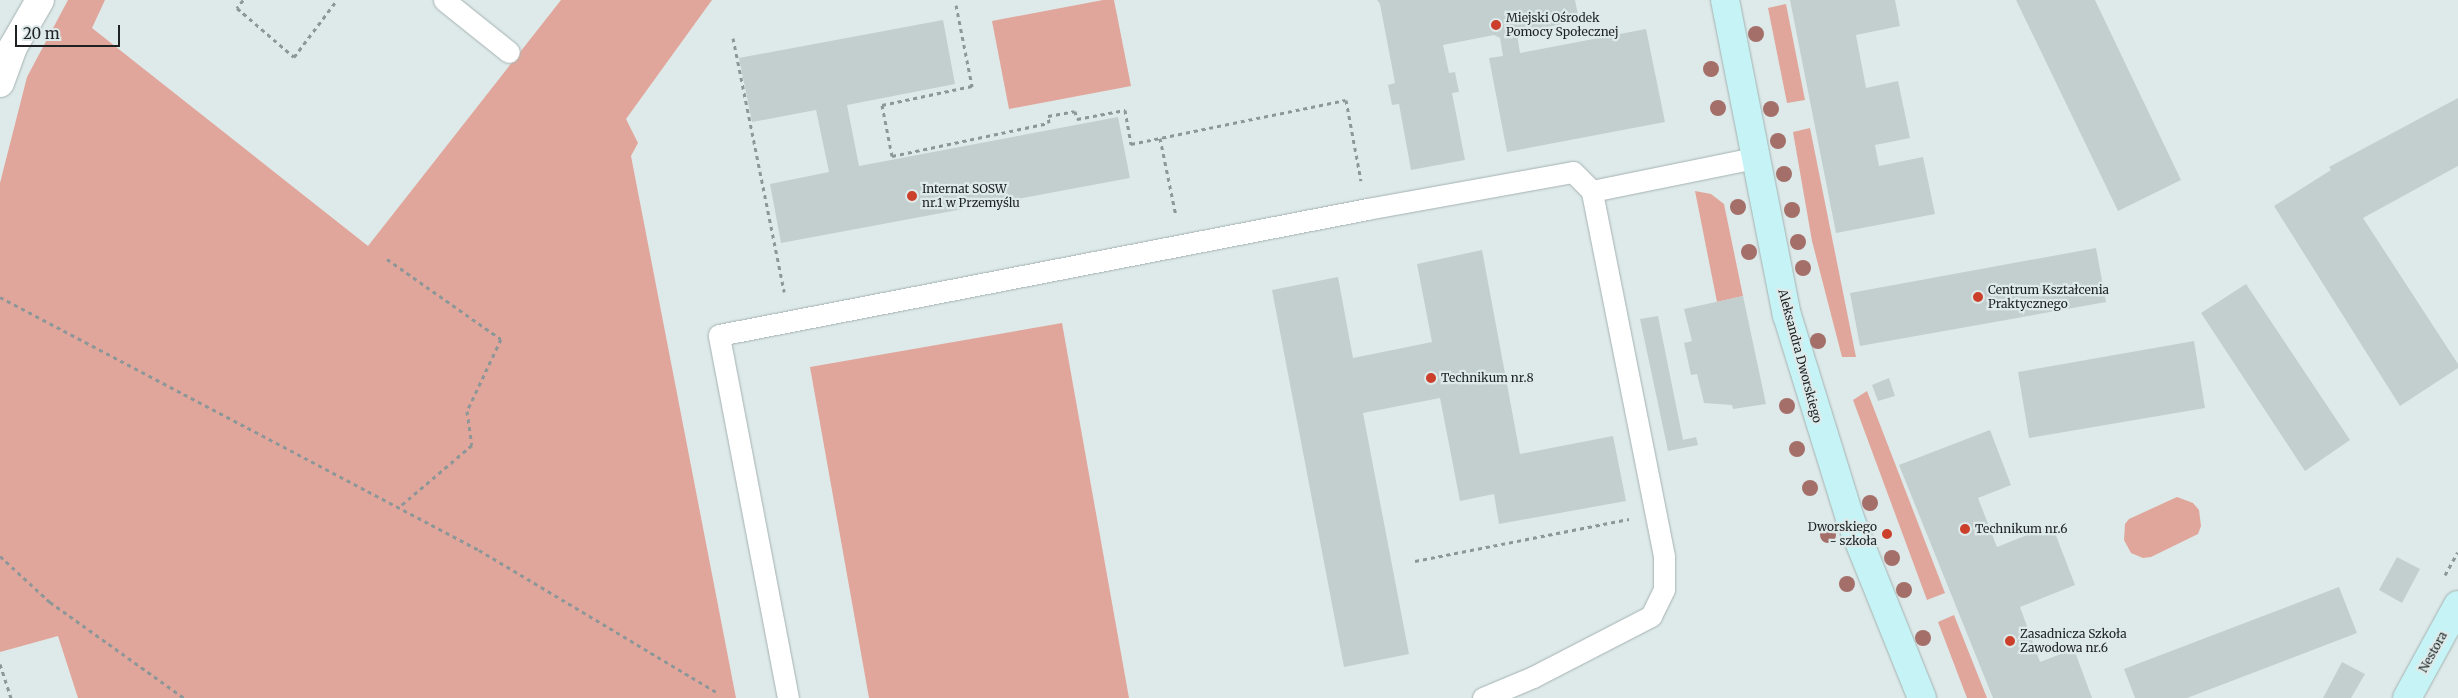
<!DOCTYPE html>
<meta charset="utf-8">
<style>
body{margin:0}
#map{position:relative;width:2458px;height:698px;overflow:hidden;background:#deeaea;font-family:Merriweather,serif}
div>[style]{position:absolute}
.green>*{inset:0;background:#e1a69b}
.building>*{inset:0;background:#c3cfcf}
.path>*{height:3px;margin-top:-1.5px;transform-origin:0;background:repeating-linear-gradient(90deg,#8e9797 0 4px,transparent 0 8px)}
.roads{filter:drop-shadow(0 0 1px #a5b1b1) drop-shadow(0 0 1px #a5b1b1)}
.lane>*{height:21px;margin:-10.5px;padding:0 10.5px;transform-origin:10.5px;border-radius:10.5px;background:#fff}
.street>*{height:28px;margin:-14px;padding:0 14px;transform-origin:14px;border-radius:14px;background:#fff}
.secondary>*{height:28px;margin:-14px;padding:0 14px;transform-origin:14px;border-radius:14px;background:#c6f3f6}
.trees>*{width:16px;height:16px;margin:-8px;border-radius:50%;background:#a46e69}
.dots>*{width:14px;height:14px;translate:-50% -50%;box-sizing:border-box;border:2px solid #deeaea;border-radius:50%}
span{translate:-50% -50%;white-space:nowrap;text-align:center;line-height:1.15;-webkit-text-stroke:4.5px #deeaea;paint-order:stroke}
.poi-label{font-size:12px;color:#1e2222}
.left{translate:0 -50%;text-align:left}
.right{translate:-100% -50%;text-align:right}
.street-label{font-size:12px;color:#1e2222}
.scale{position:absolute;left:15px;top:25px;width:105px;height:22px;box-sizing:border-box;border:2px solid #1e2222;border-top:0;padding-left:6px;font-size:15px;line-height:18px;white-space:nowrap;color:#1e2222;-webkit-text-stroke:4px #deeaea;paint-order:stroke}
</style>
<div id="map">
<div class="green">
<div style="clip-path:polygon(68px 0,105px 0,92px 28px,368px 246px,561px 0,712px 0,626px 119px,638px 143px,631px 156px,736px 698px,78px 698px,58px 636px,0 652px,0 183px,27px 77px)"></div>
<div style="clip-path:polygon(1103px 0,1114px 0,1131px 86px,1009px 109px,992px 21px)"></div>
<div style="clip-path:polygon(1786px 4px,1805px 100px,1787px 103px,1768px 8px)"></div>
<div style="clip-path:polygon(1810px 128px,1856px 357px,1842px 357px,1812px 241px,1793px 132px)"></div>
<div style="clip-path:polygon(1695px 191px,1711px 194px,1724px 204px,1743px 296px,1717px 302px)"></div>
<div style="clip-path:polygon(1062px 323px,1129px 698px,869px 698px,810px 367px)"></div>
<div style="clip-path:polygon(1867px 391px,1945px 593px,1927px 600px,1853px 400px)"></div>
<div style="clip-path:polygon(2177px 497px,2193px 503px,2199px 510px,2201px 526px,2198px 534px,2151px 557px,2143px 558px,2131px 553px,2124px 540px,2125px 524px,2129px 519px)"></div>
<div style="clip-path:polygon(1954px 615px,1987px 698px,1967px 698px,1938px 622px)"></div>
</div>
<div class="building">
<div style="clip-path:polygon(1377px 0,1575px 0,1579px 20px,1517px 34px,1520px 53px,1646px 29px,1665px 122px,1507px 152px,1489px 58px,1503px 56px,1500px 38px,1494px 35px,1443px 45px,1449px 73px,1455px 72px,1459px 92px,1452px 93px,1465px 160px,1411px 170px,1399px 104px,1392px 105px,1388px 85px,1395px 83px,1380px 4px)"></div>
<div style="clip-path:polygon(1790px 0,1895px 0,1900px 26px,1856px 35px,1866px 88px,1898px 81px,1910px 138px,1875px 145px,1879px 166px,1923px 157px,1935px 214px,1836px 233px)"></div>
<div style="clip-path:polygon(2016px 0,2095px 0,2181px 180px,2118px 211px)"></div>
<div style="clip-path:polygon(943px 20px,955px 84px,847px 105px,859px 166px,1118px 117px,1130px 178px,781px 243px,770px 184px,829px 172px,816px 110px,752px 122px,739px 58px)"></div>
<div style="clip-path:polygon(2458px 98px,2458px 166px,2363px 218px,2458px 364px,2458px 368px,2400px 406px,2274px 206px,2331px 170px,2329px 167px)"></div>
<div style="clip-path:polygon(2096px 248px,2106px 302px,1860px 346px,1850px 293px)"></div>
<div style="clip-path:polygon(1482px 250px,1520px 454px,1613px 436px,1626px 501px,1499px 524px,1494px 494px,1460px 501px,1440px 398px,1363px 413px,1409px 654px,1344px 667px,1272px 290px,1338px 277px,1353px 358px,1432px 342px,1417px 264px)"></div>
<div style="clip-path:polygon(2246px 284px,2350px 440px,2305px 471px,2201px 313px)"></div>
<div style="clip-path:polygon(1743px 296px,1766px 404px,1733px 409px,1732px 405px,1704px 403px,1697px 374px,1691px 375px,1684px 343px,1692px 341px,1684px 309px)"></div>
<div style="clip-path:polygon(1658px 316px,1683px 440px,1696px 437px,1698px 445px,1668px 451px,1640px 319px)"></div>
<div style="clip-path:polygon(2194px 341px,2205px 408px,2029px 438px,2018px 372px)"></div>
<div style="clip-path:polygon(1889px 378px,1895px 396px,1878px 401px,1872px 385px)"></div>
<div style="clip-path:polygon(1990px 430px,2011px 485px,1978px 498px,1997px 547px,2052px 525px,2075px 585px,2020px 607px,2040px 662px,2074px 649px,2092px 698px,1993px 698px,1899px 465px)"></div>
<div style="clip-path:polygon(2397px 557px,2420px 569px,2402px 603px,2379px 590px)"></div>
<div style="clip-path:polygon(2339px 587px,2357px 633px,2187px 698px,2135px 698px,2124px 669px)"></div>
<div style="clip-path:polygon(2342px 662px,2365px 674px,2351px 698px,2323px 698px)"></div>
</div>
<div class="path">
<div style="left:243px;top:0;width:10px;rotate:127deg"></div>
<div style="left:237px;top:8px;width:75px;rotate:40.7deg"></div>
<div style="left:294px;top:57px;width:71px;rotate:-53deg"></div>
<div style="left:956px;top:5px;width:83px;rotate:78.8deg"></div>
<div style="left:972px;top:86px;width:92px;rotate:168.1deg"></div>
<div style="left:882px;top:105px;width:52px;rotate:78.9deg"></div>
<div style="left:892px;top:156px;width:160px;rotate:-11.9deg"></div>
<div style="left:1049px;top:123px;width:7px;rotate:-98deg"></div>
<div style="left:1048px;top:116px;width:27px;rotate:-10deg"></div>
<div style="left:1075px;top:111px;width:8px;rotate:76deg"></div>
<div style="left:1077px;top:119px;width:49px;rotate:-10.6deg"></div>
<div style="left:1125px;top:110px;width:35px;rotate:80deg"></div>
<div style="left:1131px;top:144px;width:219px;rotate:-11.6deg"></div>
<div style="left:1346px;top:100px;width:82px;rotate:79.5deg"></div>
<div style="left:733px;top:38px;width:259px;rotate:78.6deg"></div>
<div style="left:1160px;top:138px;width:80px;rotate:78.4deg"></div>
<div style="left:387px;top:259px;width:139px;rotate:35.1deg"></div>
<div style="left:501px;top:339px;width:80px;rotate:115.3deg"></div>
<div style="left:467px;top:411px;width:34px;rotate:82deg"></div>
<div style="left:472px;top:445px;width:97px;rotate:139.6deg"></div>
<div style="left:0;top:297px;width:542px;rotate:27.84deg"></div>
<div style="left:479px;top:550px;width:276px;rotate:30.9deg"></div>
<div style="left:0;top:556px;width:68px;rotate:42.6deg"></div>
<div style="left:50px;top:602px;width:165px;rotate:35.6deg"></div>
<div style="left:1415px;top:561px;width:218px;rotate:-11.1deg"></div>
<div style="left:2445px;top:575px;width:26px;rotate:-61deg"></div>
<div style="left:0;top:664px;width:36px;rotate:72deg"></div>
</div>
<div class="roads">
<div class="lane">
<div style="left:444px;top:0;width:83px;rotate:38.7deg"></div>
<div style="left:788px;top:698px;width:369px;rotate:-100.8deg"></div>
<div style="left:719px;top:335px;width:660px;rotate:-11deg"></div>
<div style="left:1367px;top:209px;width:209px;rotate:-10.2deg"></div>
<div style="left:1573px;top:172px;width:27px;rotate:45deg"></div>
<div style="left:1592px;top:191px;width:165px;rotate:-11.5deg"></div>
<div style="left:1483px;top:698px;width:54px;rotate:-22.8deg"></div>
<div style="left:1533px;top:677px;width:133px;rotate:-27.3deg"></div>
<div style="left:1651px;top:616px;width:30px;rotate:-64deg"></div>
<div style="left:1664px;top:589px;width:33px;rotate:-90deg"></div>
<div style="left:1664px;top:556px;width:372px;rotate:-101.2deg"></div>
</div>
<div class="street">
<div style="left:0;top:83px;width:38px;rotate:-70deg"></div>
<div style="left:13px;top:47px;width:54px;rotate:-60.1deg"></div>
</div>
<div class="secondary">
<div style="left:1725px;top:0;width:321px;rotate:78.9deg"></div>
<div style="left:1787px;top:315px;width:214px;rotate:72.8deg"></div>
<div style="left:1850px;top:519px;width:193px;rotate:68.1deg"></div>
<div style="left:2407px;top:698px;width:106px;rotate:-61.3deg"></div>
</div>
</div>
<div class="trees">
<div style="left:1756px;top:34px"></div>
<div style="left:1711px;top:69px"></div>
<div style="left:1718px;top:108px"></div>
<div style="left:1771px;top:109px"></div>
<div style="left:1778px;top:141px"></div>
<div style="left:1784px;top:174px"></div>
<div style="left:1738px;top:207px"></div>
<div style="left:1792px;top:210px"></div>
<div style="left:1798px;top:242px"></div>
<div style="left:1749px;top:252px"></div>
<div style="left:1803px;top:268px"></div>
<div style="left:1818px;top:341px"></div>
<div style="left:1787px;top:406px"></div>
<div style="left:1797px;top:449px"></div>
<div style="left:1810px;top:488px"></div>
<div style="left:1870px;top:503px"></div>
<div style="left:1828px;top:535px"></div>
<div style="left:1892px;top:558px"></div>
<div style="left:1847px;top:584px"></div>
<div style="left:1904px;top:590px"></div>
<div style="left:1923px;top:638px"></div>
</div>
<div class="dots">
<div style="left:1496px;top:25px;background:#cb3f2b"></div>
<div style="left:912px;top:196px;background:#cb3f2b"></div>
<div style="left:1978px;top:297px;background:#cb3f2b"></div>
<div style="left:1431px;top:378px;background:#cb3f2b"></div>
<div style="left:1965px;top:529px;background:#cb3f2b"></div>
<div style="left:1887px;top:534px;background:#cb3f2b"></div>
<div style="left:2010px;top:641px;background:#cb3f2b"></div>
</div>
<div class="poi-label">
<span class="left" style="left:1506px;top:25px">Miejski Ośrodek<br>Pomocy Społecznej</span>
<span class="left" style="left:922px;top:196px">Internat SOSW<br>nr.1 w Przemyślu</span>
<span class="left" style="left:1988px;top:297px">Centrum Kształcenia<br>Praktycznego</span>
<span class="left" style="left:1441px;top:378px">Technikum nr.8</span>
<span class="right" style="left:1877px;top:534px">Dworskiego<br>- szkoła</span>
<span class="left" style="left:1975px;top:529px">Technikum nr.6</span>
<span class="left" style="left:2020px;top:641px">Zasadnicza Szkoła<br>Zawodowa nr.6</span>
</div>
<div class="street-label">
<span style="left:1800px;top:356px;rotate:75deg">Aleksandra Dworskiego</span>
<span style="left:2433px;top:652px;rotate:-61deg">Nestora</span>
</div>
<div class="scale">20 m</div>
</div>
